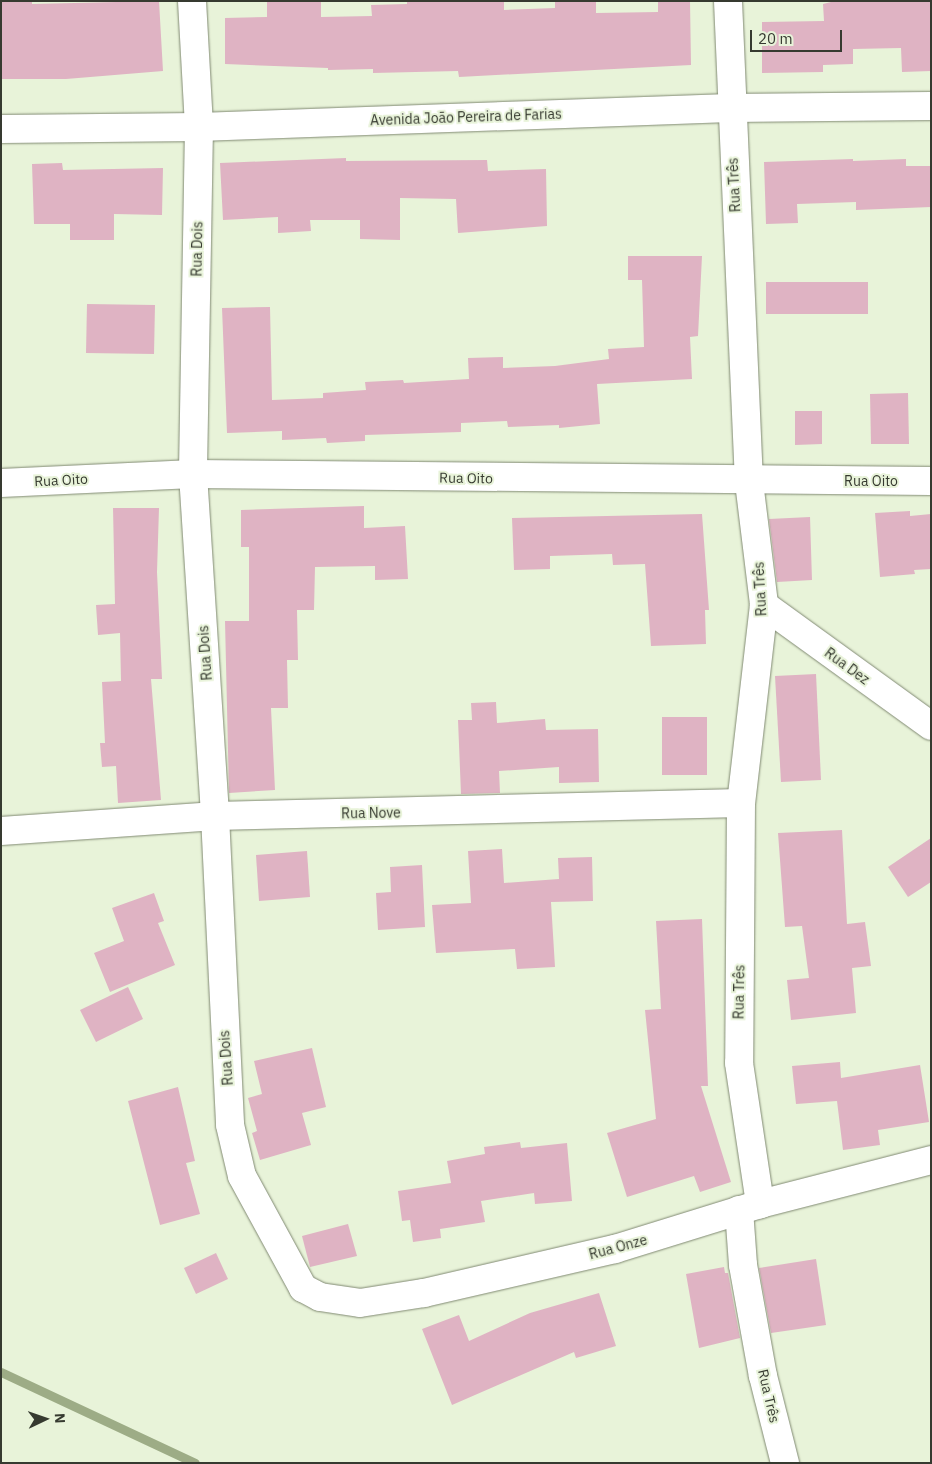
<!DOCTYPE html>
<meta charset="utf-8">
<style>
body{margin:0}
#map{position:relative;width:932px;height:1464px;overflow:hidden;background:#e8f3d9;font-family:"IBM Plex Sans",sans-serif}
div>[style]{position:absolute}
.stream>*{height:9px;margin:-4.5px;padding:0 4.5px;transform-origin:4.5px;border-radius:4.5px;background:#9dac86}
.building>*{inset:0;background:#dfb3c3}
.roads{filter:drop-shadow(0 0 1px #818a73) drop-shadow(0 0 1px #818a73)}
.minor>*{height:28px;margin:-14px;padding:0 14px;transform-origin:14px;border-radius:14px;background:#fff}
span{translate:-50% -50%;white-space:nowrap;text-align:center;line-height:1.15;-webkit-text-stroke:4px #e8f3d9;paint-order:stroke}
.street-label{font-size:14px;color:#363a30}
.frame{position:absolute;inset:0;border:2px solid #363a30;pointer-events:none}
.north{position:absolute;left:20px;top:1394px;width:50px;height:50px;-webkit-text-stroke:4px #e8f3d9;paint-order:stroke;rotate:87deg;font-size:14px;font-weight:700;line-height:20px;text-align:center;color:#363a30}
.north::after{content:'';display:block;margin:auto;width:18px;height:22px;background:#363a30;clip-path:polygon(50% 0,100% 100%,50% 72%,0 100%)}
.scale{position:absolute;left:750px;top:30px;width:92px;height:22px;box-sizing:border-box;border:2px solid #363a30;border-top:0;padding-left:6px;font-size:15px;line-height:18px;white-space:nowrap;color:#363a30;-webkit-text-stroke:4px #e8f3d9;paint-order:stroke}
</style>
<div id="map">
<div class="stream">
<div style="left:1px;top:1372px;width:214px;rotate:25.1deg"></div>
</div>
<div class="building">
<div style="clip-path:polygon(1px 1px,32px 1px,32px 4px,159px 1px,163px 71px,66px 79px,1px 79px)"></div>
<div style="clip-path:polygon(267px 1px,321px 2px,321px 17px,372px 16px,371px 5px,407px 4px,407px 1px,504px 1px,504px 10px,555px 8px,555px 1px,596px 1px,596px 13px,658px 12px,658px 1px,690px 1px,691px 65px,459px 77px,458px 71px,373px 73px,373px 69px,328px 70px,328px 68px,225px 64px,225px 18px,267px 17px)"></div>
<div style="clip-path:polygon(835px 1px,931px 1px,931px 71px,902px 72px,901px 48px,853px 49px,853px 64px,823px 65px,823px 72px,762px 73px,762px 22px,824px 21px,823px 4px)"></div>
<div style="clip-path:polygon(346px 158px,346px 161px,487px 160px,488px 171px,546px 169px,547px 226px,458px 233px,456px 199px,400px 198px,400px 240px,360px 239px,360px 220px,310px 220px,311px 231px,278px 233px,278px 217px,223px 220px,220px 163px)"></div>
<div style="clip-path:polygon(853px 159px,853px 161px,906px 159px,906px 166px,931px 166px,931px 207px,856px 210px,856px 202px,797px 204px,798px 223px,766px 224px,764px 162px)"></div>
<div style="clip-path:polygon(62px 163px,63px 170px,163px 168px,162px 215px,114px 214px,114px 240px,70px 240px,70px 224px,34px 224px,32px 164px)"></div>
<div style="clip-path:polygon(628px 256px,702px 256px,698px 336px,690px 337px,692px 379px,597px 384px,600px 424px,559px 428px,559px 425px,508px 427px,507px 421px,461px 423px,461px 432px,365px 435px,365px 441px,327px 443px,326px 438px,282px 440px,282px 431px,227px 433px,222px 308px,270px 307px,272px 400px,323px 398px,323px 393px,366px 390px,365px 382px,403px 380px,404px 383px,469px 379px,468px 358px,503px 357px,503px 368px,555px 366px,609px 359px,608px 349px,644px 347px,642px 280px,628px 280px)"></div>
<div style="clip-path:polygon(766px 282px,868px 282px,868px 314px,766px 314px)"></div>
<div style="clip-path:polygon(87px 304px,155px 305px,154px 354px,86px 353px)"></div>
<div style="clip-path:polygon(908px 393px,909px 444px,871px 444px,870px 394px)"></div>
<div style="clip-path:polygon(795px 411px,822px 411px,822px 444px,795px 445px)"></div>
<div style="clip-path:polygon(364px 506px,364px 528px,405px 526px,408px 579px,375px 580px,375px 566px,315px 567px,314px 610px,297px 610px,298px 660px,287px 660px,288px 708px,271px 708px,275px 790px,229px 793px,225px 621px,249px 621px,249px 547px,241px 547px,241px 510px)"></div>
<div style="clip-path:polygon(113px 508px,159px 508px,157px 572px,162px 679px,151px 679px,161px 800px,118px 803px,116px 766px,102px 767px,100px 743px,105px 743px,102px 682px,121px 681px,120px 633px,98px 635px,96px 605px,115px 604px)"></div>
<div style="clip-path:polygon(910px 511px,910px 516px,931px 514px,931px 569px,914px 570px,915px 574px,880px 577px,875px 513px)"></div>
<div style="clip-path:polygon(702px 514px,709px 610px,705px 610px,706px 644px,651px 646px,645px 564px,613px 565px,612px 554px,550px 556px,550px 569px,514px 570px,512px 518px)"></div>
<div style="clip-path:polygon(810px 517px,812px 580px,777px 582px,769px 519px)"></div>
<div style="clip-path:polygon(816px 674px,821px 780px,781px 782px,775px 676px)"></div>
<div style="clip-path:polygon(496px 702px,497px 723px,545px 719px,546px 730px,598px 729px,599px 782px,559px 783px,559px 767px,499px 771px,500px 793px,461px 794px,458px 720px,472px 720px,471px 703px)"></div>
<div style="clip-path:polygon(662px 717px,707px 717px,707px 775px,662px 775px)"></div>
<div style="clip-path:polygon(842px 830px,847px 924px,865px 922px,871px 966px,852px 968px,856px 1013px,791px 1020px,787px 980px,809px 978px,802px 926px,785px 927px,778px 833px)"></div>
<div style="clip-path:polygon(931px 838px,931px 882px,908px 897px,888px 867px)"></div>
<div style="clip-path:polygon(502px 849px,504px 883px,559px 879px,558px 858px,592px 857px,593px 901px,551px 902px,555px 967px,517px 969px,515px 949px,436px 953px,432px 905px,471px 903px,468px 851px)"></div>
<div style="clip-path:polygon(307px 851px,310px 897px,259px 901px,256px 855px)"></div>
<div style="clip-path:polygon(422px 865px,425px 927px,378px 930px,376px 893px,391px 892px,390px 867px)"></div>
<div style="clip-path:polygon(154px 893px,164px 921px,158px 923px,175px 965px,110px 992px,94px 953px,124px 941px,112px 908px)"></div>
<div style="clip-path:polygon(702px 919px,708px 1086px,701px 1086px,731px 1182px,700px 1192px,694px 1176px,627px 1197px,607px 1133px,656px 1119px,645px 1010px,661px 1009px,656px 921px)"></div>
<div style="clip-path:polygon(128px 987px,143px 1019px,96px 1042px,80px 1010px)"></div>
<div style="clip-path:polygon(312px 1048px,326px 1107px,302px 1113px,311px 1145px,260px 1160px,252px 1133px,257px 1131px,248px 1098px,262px 1094px,254px 1061px)"></div>
<div style="clip-path:polygon(840px 1062px,841px 1078px,920px 1065px,929px 1122px,878px 1130px,880px 1145px,843px 1150px,837px 1101px,796px 1104px,792px 1066px)"></div>
<div style="clip-path:polygon(178px 1087px,195px 1161px,186px 1163px,200px 1214px,160px 1225px,128px 1101px)"></div>
<div style="clip-path:polygon(520px 1142px,521px 1148px,567px 1143px,572px 1201px,535px 1204px,534px 1193px,481px 1201px,485px 1222px,440px 1229px,441px 1238px,413px 1242px,410px 1220px,402px 1221px,398px 1191px,451px 1183px,447px 1161px,485px 1154px,484px 1147px)"></div>
<div style="clip-path:polygon(348px 1224px,357px 1256px,310px 1267px,302px 1236px)"></div>
<div style="clip-path:polygon(216px 1253px,228px 1279px,196px 1294px,184px 1268px)"></div>
<div style="clip-path:polygon(816px 1259px,826px 1325px,771px 1333px,759px 1268px)"></div>
<div style="clip-path:polygon(724px 1267px,725px 1273px,728px 1273px,740px 1338px,699px 1348px,686px 1274px)"></div>
<div style="clip-path:polygon(599px 1293px,616px 1346px,576px 1358px,574px 1352px,452px 1405px,422px 1329px,459px 1315px,469px 1341px,530px 1313px)"></div>
</div>
<div class="roads">
<div class="minor">
<div style="left:192px;top:1px;width:126px;rotate:86.8deg"></div>
<div style="left:199px;top:127px;width:347px;rotate:91deg"></div>
<div style="left:193px;top:474px;width:343px;rotate:86.3deg"></div>
<div style="left:215px;top:816px;width:309px;rotate:87.2deg"></div>
<div style="left:230px;top:1125px;width:52px;rotate:76.8deg"></div>
<div style="left:242px;top:1176px;width:128px;rotate:61.4deg"></div>
<div style="left:303px;top:1288px;width:19px;rotate:28deg"></div>
<div style="left:320px;top:1297px;width:40px;rotate:8.5deg"></div>
<div style="left:360px;top:1303px;width:65px;rotate:-8.9deg"></div>
<div style="left:424px;top:1293px;width:196px;rotate:-13deg"></div>
<div style="left:615px;top:1249px;width:152px;rotate:-17.2deg"></div>
<div style="left:760px;top:1204px;width:177px;rotate:-14.4deg"></div>
<div style="left:728px;top:1px;width:481px;rotate:87.5deg"></div>
<div style="left:749px;top:482px;width:124px;rotate:83deg"></div>
<div style="left:764px;top:605px;width:199px;rotate:96.6deg"></div>
<div style="left:741px;top:803px;width:260px;rotate:90.4deg"></div>
<div style="left:739px;top:1063px;width:143px;rotate:81.5deg"></div>
<div style="left:1px;top:129px;width:198px;rotate:-0.6deg"></div>
<div style="left:199px;top:127px;width:531px;rotate:-2.05deg"></div>
<div style="left:730px;top:108px;width:201px;rotate:-0.6deg"></div>
<div style="left:1px;top:483px;width:192px;rotate:-2.7deg"></div>
<div style="left:193px;top:474px;width:738px;rotate:0.54deg"></div>
<div style="left:764px;top:605px;width:206px;rotate:35.9deg"></div>
<div style="left:1px;top:831px;width:215px;rotate:-4deg"></div>
<div style="left:215px;top:816px;width:526px;rotate:-1.42deg"></div>
<div style="left:739px;top:1210px;width:55px;rotate:85.8deg"></div>
<div style="left:743px;top:1265px;width:113px;rotate:79.8deg"></div>
<div style="left:763px;top:1376px;width:90px;rotate:75.8deg"></div>
</div>
</div>
<div class="street-label">
<span style="left:466px;top:117px;rotate:-2deg">Avenida João Pereira de Farias</span>
<span style="left:734px;top:185px;rotate:-93deg">Rua Três</span>
<span style="left:197px;top:249px;rotate:-89deg">Rua Dois</span>
<span style="left:466px;top:478px;rotate:1deg">Rua Oito</span>
<span style="left:61px;top:480px;rotate:-3deg">Rua Oito</span>
<span style="left:871px;top:481px">Rua Oito</span>
<span style="left:760px;top:589px;rotate:-93deg">Rua Três</span>
<span style="left:205px;top:653px;rotate:-94deg">Rua Dois</span>
<span style="left:847px;top:666px;rotate:36deg">Rua Dez</span>
<span style="left:371px;top:813px;rotate:-1deg">Rua Nove</span>
<span style="left:739px;top:992px;rotate:-89deg">Rua Três</span>
<span style="left:226px;top:1058px;rotate:-94deg">Rua Dois</span>
<span style="left:618px;top:1247px;rotate:-15deg">Rua Onze</span>
<span style="left:769px;top:1396px;rotate:77deg">Rua Três</span>
</div>
<div class="frame"></div>
<div class="north">N</div>
<div class="scale">20 m</div>
</div>
